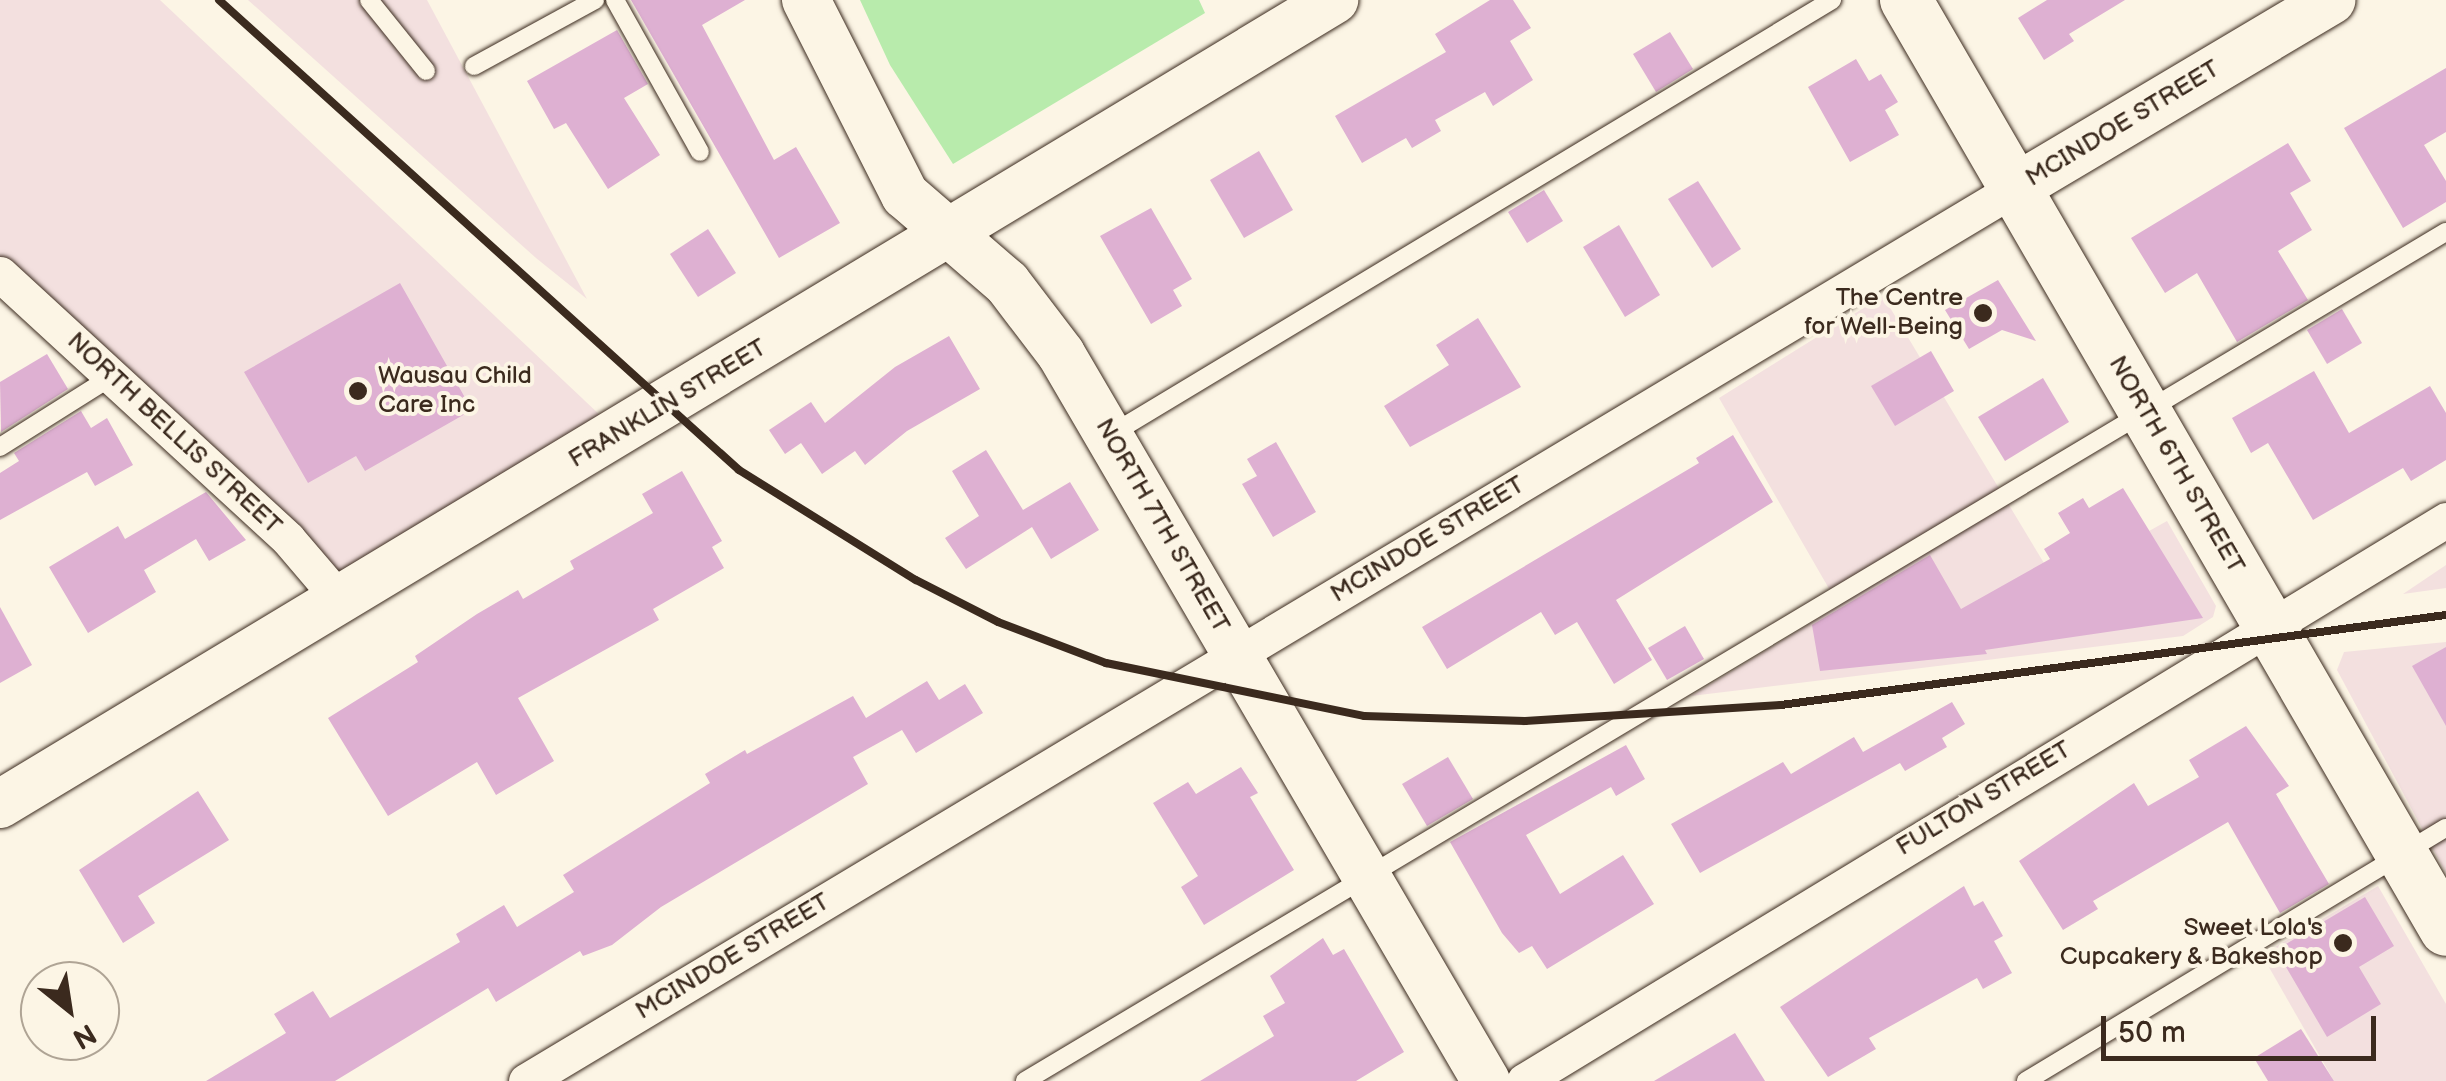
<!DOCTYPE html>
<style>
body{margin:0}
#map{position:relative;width:2446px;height:1081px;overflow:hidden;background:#fcf5e5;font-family:"Balsamiq Sans",sans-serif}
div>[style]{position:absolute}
.built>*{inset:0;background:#f3e0df}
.green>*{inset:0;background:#b8ebac}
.building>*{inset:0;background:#deb0d2}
.roads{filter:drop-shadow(0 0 2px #3b2a1e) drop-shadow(0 0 2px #3b2a1e)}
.lane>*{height:18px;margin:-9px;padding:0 9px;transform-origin:9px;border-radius:9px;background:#fcf5e5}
.street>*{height:35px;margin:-17.5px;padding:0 17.5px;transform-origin:17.5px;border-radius:17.5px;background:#fcf5e5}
.secondary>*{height:48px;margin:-24px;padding:0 24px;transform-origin:24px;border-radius:24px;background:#fcf5e5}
.primary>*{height:52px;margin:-26px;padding:0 26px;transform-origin:26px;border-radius:26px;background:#fcf5e5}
.rail>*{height:8px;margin:-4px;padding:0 4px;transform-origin:4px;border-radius:4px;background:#3b2a1e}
.dots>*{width:28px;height:28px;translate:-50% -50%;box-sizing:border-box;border:5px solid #fcf5e5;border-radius:50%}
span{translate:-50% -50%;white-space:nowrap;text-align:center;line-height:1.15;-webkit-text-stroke:8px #fcf5e5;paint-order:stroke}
.street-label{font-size:25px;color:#3b2a1e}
.poi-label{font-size:25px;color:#3b2a1e}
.right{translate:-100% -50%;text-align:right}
.left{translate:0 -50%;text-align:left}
.north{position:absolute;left:20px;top:961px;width:100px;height:100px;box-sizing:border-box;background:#fcf5e5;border:2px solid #afa495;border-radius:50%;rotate:150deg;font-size:28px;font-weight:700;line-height:40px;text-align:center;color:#3b2a1e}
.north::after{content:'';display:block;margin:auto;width:35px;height:45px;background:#3b2a1e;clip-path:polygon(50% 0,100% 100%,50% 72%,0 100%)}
.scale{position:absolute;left:2101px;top:1016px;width:275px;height:45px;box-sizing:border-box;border:5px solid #3b2a1e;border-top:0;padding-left:12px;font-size:30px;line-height:35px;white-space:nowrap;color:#3b2a1e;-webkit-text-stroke:8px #fcf5e5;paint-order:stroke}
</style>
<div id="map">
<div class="built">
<div style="clip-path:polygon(0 0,160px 0,619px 433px,341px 601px,0 274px)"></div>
<div style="clip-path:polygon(248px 0,427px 0,587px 299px,536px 258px)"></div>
<div style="clip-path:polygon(1883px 296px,2056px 583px,2167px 521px,2216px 606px,2213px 617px,2183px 636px,1691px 696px,1839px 606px,1719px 398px)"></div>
<div style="clip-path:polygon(2446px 565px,2446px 588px,2403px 594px)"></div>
<div style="clip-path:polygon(2446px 642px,2446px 873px,2337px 670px,2344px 652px)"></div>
<div style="clip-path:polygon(2378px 886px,2446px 1004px,2446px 1081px,2334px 1081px,2262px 955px)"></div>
</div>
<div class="green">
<div style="clip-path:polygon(860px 0,1199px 0,1205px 13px,953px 164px,890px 65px)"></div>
</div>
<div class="building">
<div style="clip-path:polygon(631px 0,745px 0,702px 25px,774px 160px,796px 147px,840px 223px,779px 258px)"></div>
<div style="clip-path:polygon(1490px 0,1513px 0,1531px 28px,1510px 41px,1533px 80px,1493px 106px,1485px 92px,1435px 120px,1441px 131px,1412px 148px,1406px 138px,1362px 163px,1335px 116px,1446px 52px,1435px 34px)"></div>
<div style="clip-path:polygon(2047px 0,2125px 0,2069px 34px,2074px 41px,2044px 60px,2018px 18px)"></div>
<div style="clip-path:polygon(617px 30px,648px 84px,624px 98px,660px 155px,608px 189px,566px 123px,554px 129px,527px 81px)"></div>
<div style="clip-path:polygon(1670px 32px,1693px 69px,1656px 92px,1633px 54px)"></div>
<div style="clip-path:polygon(1856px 59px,1869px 81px,1881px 74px,1898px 102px,1885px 110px,1899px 135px,1850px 162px,1808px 87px)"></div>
<div style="clip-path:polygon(2446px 68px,2446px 132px,2424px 145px,2446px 181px,2446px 202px,2403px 228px,2344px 128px)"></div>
<div style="clip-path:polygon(2288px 143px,2311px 181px,2290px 193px,2312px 230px,2278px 251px,2308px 300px,2237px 342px,2197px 273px,2165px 293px,2131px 238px)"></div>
<div style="clip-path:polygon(1259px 151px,1293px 210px,1244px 238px,1210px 180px)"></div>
<div style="clip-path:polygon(1698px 181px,1741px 249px,1712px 268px,1668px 199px)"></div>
<div style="clip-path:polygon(1544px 190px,1563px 221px,1527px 243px,1508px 212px)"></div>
<div style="clip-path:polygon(1151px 208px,1192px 279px,1173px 290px,1182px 306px,1151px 324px,1100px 236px)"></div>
<div style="clip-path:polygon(1619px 225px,1660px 295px,1625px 317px,1583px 247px)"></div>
<div style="clip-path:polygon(708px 229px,736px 273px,698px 297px,670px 254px)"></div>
<div style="clip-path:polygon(1998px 280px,2036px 341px,2002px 330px,1969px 349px,1945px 310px)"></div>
<div style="clip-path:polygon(400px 283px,472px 410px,365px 471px,356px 456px,308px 483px,244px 372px)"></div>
<div style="clip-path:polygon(2342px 309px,2362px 343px,2327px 364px,2307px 330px)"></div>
<div style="clip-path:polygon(1478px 318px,1521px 387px,1410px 447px,1384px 406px,1449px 365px,1436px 345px)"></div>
<div style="clip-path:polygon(949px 336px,980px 389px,907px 431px,865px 465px,855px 451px,822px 474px,801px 443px,785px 454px,769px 430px,811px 402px,825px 423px,895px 367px)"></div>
<div style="clip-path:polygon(1931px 351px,1954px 391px,1895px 426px,1871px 386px)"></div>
<div style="clip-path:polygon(47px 354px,68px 389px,1px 432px,0 382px)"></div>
<div style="clip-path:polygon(2314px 371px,2349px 433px,2430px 386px,2446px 413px,2446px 460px,2411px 481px,2403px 468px,2313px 520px,2268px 443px,2251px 453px,2232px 418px)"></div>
<div style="clip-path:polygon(2043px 378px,2069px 422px,2005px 461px,1978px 417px)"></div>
<div style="clip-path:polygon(81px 411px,91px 428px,107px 418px,133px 465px,95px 486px,87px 472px,0 520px,0 473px,19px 461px,14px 453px)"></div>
<div style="clip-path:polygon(1733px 435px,1773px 502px,1616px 600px,1652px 660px,1614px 684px,1577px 622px,1555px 635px,1541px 612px,1447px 669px,1422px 627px,1699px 463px,1696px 458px)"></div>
<div style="clip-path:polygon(1276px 442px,1316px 512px,1273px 537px,1242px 484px,1257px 476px,1247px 459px)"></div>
<div style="clip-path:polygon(986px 450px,1023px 510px,1070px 482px,1099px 530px,1051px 559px,1032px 527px,966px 569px,945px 538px,979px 516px,952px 471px)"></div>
<div style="clip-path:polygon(682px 471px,722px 541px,712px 547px,724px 568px,653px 609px,659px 620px,518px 698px,554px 761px,496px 795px,477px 762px,388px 816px,328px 718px,418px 662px,415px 656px,477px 614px,518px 590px,523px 599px,574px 569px,570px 561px,653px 513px,642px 494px)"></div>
<div style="clip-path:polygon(2123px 488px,2203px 618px,1985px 650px,1987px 654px,1820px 671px,1812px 625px,1930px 555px,1961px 609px,2050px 559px,2044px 549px,2070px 533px,2058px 513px,2083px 498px,2089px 508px)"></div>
<div style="clip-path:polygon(206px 492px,246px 540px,209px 561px,196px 539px,144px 570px,156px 592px,88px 633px,49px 567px,118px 526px,125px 539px)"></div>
<div style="clip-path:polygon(0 607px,32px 665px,0 683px)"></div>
<div style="clip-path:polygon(1685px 626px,1704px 659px,1667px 680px,1648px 648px)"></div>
<div style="clip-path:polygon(2446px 647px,2446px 726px,2412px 666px)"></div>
<div style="clip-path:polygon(927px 681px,939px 700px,965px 684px,983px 713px,916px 753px,902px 730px,853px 757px,868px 784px,661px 907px,612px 945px,583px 956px,580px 951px,496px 1002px,488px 988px,335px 1081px,206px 1081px,286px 1033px,274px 1014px,313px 991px,330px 1018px,460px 942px,456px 934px,504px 905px,517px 927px,574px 892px,563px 875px,710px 783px,705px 774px,745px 750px,747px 754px,853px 696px,866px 718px)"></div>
<div style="clip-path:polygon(1952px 702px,1965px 724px,1942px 738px,1947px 747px,1905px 771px,1900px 763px,1700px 873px,1671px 824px,1783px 762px,1791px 774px,1854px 737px,1863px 752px)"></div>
<div style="clip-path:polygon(2246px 726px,2289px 786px,2276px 794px,2329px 884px,2280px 913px,2228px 822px,2093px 901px,2098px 909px,2063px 930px,2019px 861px,2134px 783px,2148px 806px,2199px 777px,2189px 760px)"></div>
<div style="clip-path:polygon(1626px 745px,1645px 779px,1616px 796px,1611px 787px,1526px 835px,1560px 894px,1623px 855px,1654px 904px,1547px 969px,1532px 946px,1519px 953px,1502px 933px,1450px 842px)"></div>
<div style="clip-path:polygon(1448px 757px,1473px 799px,1427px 826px,1402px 784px)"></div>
<div style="clip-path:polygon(1241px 767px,1258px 793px,1250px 797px,1294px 870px,1204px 925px,1181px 887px,1198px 876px,1153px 803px,1188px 782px,1196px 794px)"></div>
<div style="clip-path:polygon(198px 791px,229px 840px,138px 896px,155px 923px,123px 943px,79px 870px)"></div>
<div style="clip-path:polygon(1964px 886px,1974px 906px,1983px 901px,2003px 936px,1994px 941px,2012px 973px,1983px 989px,1977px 978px,1869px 1038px,1876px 1049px,1828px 1077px,1780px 1007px)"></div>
<div style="clip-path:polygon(2365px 897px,2394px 946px,2359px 967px,2381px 1004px,2327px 1037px,2276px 950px)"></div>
<div style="clip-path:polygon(1323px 938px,1333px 955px,1344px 949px,1404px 1052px,1356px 1081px,1200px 1081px,1274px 1036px,1263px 1016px,1285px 1003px,1270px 976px)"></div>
<div style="clip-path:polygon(2301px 1029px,2334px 1081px,2268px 1081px,2254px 1058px)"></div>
<div style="clip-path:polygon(1735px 1033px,1765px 1081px,1654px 1081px)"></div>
</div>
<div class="roads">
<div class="lane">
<div style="left:369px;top:0;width:91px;rotate:51.2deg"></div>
<div style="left:615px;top:0;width:174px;rotate:60.8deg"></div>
<div style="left:474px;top:66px;width:138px;rotate:-28.6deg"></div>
<div style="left:1110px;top:435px;width:843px;rotate:-31.07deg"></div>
<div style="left:0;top:447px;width:131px;rotate:-32.2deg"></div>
<div style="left:1025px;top:1081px;width:1655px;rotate:-30.86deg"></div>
<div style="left:2026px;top:1081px;width:490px;rotate:-31.1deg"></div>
</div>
<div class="street">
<div style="left:0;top:274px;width:391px;rotate:42.6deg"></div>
<div style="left:288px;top:539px;width:82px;rotate:49.5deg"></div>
<div style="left:526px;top:1081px;width:1736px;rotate:-30.95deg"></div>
<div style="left:1524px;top:1081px;width:1079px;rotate:-31.32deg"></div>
</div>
<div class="secondary">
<div style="left:806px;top:0;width:219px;rotate:63.1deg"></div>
<div style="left:905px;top:195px;width:135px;rotate:40.8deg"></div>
<div style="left:1007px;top:283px;width:89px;rotate:52.7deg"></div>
<div style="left:1061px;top:354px;width:842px;rotate:59.69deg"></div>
<div style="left:2015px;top:188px;width:368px;rotate:-30.7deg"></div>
<div style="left:0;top:804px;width:1558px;rotate:-31.08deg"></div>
</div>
<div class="primary">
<div style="left:1906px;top:0;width:1075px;rotate:59.86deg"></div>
</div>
</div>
<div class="rail">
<div style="left:219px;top:0;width:701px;rotate:42.11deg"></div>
<div style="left:739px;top:470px;width:208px;rotate:31.9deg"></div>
<div style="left:916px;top:580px;width:92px;rotate:27.1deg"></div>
<div style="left:998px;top:622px;width:116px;rotate:20.8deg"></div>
<div style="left:1106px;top:663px;width:263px;rotate:11.6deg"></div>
<div style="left:1364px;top:716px;width:161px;rotate:1.8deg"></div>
<div style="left:1525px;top:721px;width:256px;rotate:-3.6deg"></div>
<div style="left:1781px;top:705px;width:671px;rotate:-7.71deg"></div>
</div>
<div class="dots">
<div style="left:1983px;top:313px;background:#3b2a1e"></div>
<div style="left:358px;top:391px;background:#3b2a1e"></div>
<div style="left:2343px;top:943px;background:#3b2a1e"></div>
</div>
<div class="street-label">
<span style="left:2123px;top:124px;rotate:-31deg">MCINDOE STREET</span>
<span style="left:668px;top:404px;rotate:-31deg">FRANKLIN STREET</span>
<span style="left:174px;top:434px;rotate:43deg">NORTH BELLIS STREET</span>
<span style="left:2176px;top:465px;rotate:60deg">NORTH 6TH STREET</span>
<span style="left:1162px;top:526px;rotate:60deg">NORTH 7TH STREET</span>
<span style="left:1428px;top:540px;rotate:-31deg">MCINDOE STREET</span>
<span style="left:1984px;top:799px;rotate:-31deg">FULTON STREET</span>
<span style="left:733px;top:957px;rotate:-31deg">MCINDOE STREET</span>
</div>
<div class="poi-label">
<span class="right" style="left:1963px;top:313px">The Centre<br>for Well-Being</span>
<span class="left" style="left:378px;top:391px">Wausau Child<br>Care Inc</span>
<span class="right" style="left:2323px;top:943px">Sweet Lola's<br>Cupcakery &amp; Bakeshop</span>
</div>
<div class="north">N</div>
<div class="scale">50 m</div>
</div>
